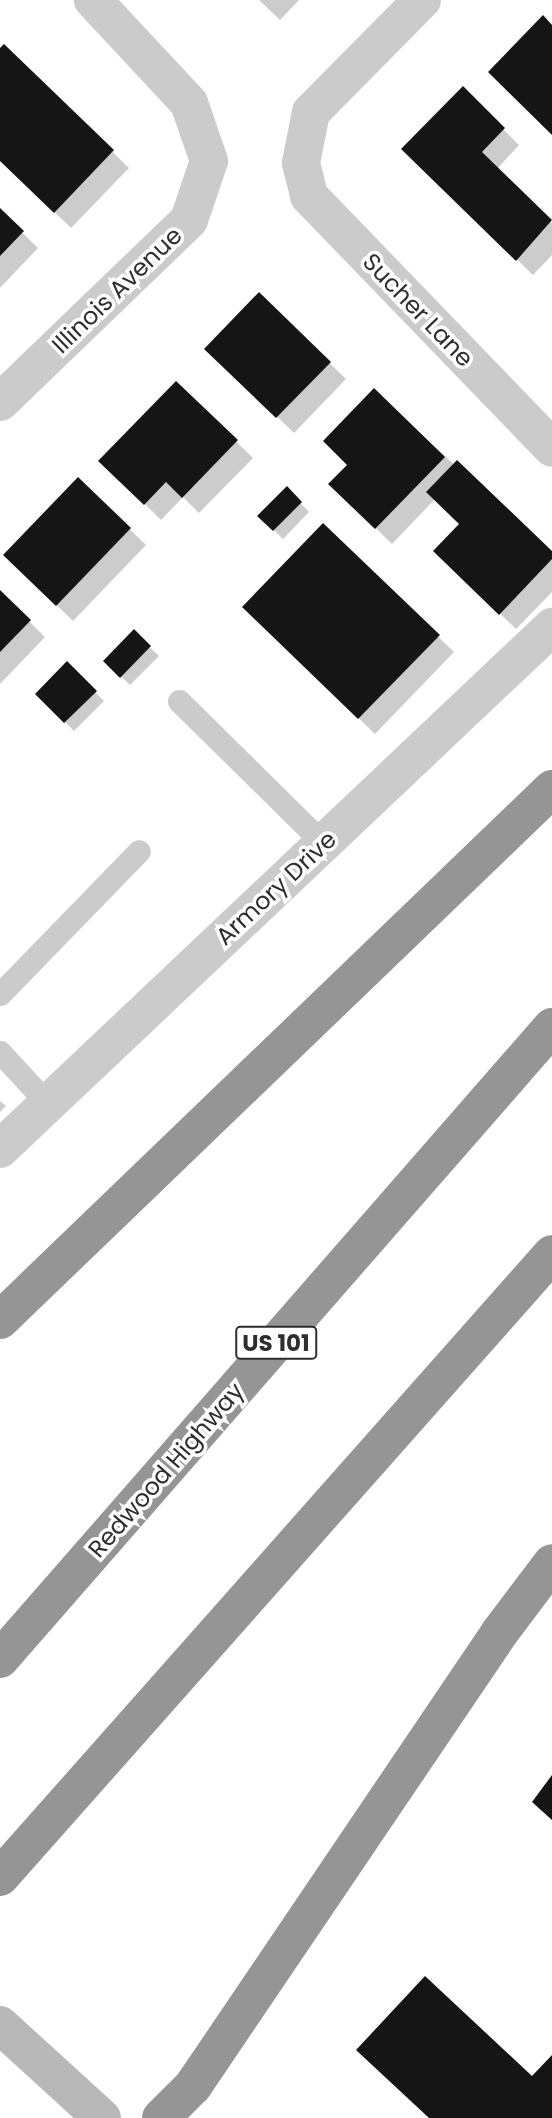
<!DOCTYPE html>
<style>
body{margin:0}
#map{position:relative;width:552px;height:2118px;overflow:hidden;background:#fff;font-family:Poppins,sans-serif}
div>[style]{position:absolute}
.shadow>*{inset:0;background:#0003}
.building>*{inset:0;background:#151515}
.lane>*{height:23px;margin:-11.5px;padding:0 11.5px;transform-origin:11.5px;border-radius:11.5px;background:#cbcbcb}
.street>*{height:38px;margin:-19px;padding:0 19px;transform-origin:19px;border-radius:19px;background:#cbcbcb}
.secondary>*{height:38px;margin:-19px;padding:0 19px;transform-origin:19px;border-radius:19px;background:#b8b8b8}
.highway>*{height:38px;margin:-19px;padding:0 19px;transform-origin:19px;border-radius:19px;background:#959595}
span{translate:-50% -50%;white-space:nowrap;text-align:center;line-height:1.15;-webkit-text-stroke:7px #fff;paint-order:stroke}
.shield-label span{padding:2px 5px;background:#fff;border:2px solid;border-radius:5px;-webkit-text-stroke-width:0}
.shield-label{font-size:23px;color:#2e2e2e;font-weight:700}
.street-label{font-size:24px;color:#2e2e2e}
</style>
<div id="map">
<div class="shadow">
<div style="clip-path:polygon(259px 0,299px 0,280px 20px)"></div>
<div style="clip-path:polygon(4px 46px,129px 168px,71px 228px,0 159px,0 50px)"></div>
<div style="clip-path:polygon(463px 89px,519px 145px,497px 169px,552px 223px,552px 255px,533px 275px,404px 149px)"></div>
<div style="clip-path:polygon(0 211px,38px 248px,0 288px)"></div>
<div style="clip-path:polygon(259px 295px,346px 379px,294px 433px,207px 349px)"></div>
<div style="clip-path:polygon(176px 383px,253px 458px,199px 513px,183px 497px,161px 520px,101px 461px)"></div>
<div style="clip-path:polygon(374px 391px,552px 554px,552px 592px,516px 629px,435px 551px,461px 524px,435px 499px,392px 544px,331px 484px,349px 465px)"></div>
<div style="clip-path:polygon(78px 479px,146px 545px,73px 621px,5px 555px)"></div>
<div style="clip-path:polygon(287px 489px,309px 512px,283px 539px,260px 516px)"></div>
<div style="clip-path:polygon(323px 525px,454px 652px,375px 734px,244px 607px)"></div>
<div style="clip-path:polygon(0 593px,45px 637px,0 684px)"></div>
<div style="clip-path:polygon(134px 632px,159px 656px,130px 685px,105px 661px)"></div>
<div style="clip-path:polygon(67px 664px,104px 701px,74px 731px,38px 694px)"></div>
<div style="clip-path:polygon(0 1101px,6px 1106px,0 1112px)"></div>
</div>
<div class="building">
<div style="clip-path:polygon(543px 15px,552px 25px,552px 135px,488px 72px)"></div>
<div style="clip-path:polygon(4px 44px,114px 150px,54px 213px,0 161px,0 48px)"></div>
<div style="clip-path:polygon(463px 86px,505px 128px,482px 152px,552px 220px,516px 261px,401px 149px)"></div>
<div style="clip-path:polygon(0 208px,24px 231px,0 256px)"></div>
<div style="clip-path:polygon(259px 292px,331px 362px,276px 418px,204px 349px)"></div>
<div style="clip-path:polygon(176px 381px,238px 440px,182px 498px,166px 482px,144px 505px,98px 461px)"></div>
<div style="clip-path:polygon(374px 388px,445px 457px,375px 529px,328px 484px,347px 465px,323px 441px)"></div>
<div style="clip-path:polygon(457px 460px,552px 551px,552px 559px,499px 615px,433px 551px,459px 524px,426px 492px)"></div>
<div style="clip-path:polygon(78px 477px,131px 528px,56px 606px,3px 555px)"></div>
<div style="clip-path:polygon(287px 486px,302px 502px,273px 531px,257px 516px)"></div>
<div style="clip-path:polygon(323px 523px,440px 635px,358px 719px,242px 607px)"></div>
<div style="clip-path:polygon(0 590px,31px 620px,0 652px)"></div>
<div style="clip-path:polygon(134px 629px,151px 646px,120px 678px,103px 661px)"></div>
<div style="clip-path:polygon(67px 661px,97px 691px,64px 723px,35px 694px)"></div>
<div style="clip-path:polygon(552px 1775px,552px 1820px,532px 1802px)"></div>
<div style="clip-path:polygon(425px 1976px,532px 2076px,552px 2055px,552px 2118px,429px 2118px,356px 2050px)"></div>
</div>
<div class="lane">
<div style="left:179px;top:701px;width:202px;rotate:44.6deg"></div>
<div style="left:0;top:994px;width:199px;rotate:-45.8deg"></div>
<div style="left:0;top:1052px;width:71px;rotate:47.3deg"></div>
</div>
<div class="street">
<div style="left:422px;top:0;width:158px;rotate:134.7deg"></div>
<div style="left:311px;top:112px;width:52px;rotate:101.1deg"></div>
<div style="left:301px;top:163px;width:34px;rotate:76deg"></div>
<div style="left:309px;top:196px;width:350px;rotate:46deg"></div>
<div style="left:0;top:402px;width:262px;rotate:-43.9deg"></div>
<div style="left:189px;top:220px;width:62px;rotate:-71.3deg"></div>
<div style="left:209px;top:161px;width:61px;rotate:-109deg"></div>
<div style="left:189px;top:103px;width:141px;rotate:-133deg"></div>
<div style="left:0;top:1149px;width:760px;rotate:-43.4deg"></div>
</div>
<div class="secondary">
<div style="left:0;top:2025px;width:138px;rotate:42.4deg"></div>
</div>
<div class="highway">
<div style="left:0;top:1320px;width:766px;rotate:-43.89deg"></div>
<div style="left:0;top:1659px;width:839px;rotate:-48.87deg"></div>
<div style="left:0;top:1877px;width:832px;rotate:-48.46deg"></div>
<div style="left:161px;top:2118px;width:45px;rotate:-45deg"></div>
<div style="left:193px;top:2086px;width:548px;rotate:-55.93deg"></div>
<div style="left:500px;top:1632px;width:86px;rotate:-53deg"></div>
</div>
<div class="shield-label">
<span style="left:276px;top:1343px">US 101</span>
</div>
<div class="street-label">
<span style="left:117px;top:290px;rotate:-44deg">Illinois Avenue</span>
<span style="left:418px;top:310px;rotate:46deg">Sucher Lane</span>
<span style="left:276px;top:888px;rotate:-43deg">Armory Drive</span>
<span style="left:166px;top:1470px;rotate:-49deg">Redwood Highway</span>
</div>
</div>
